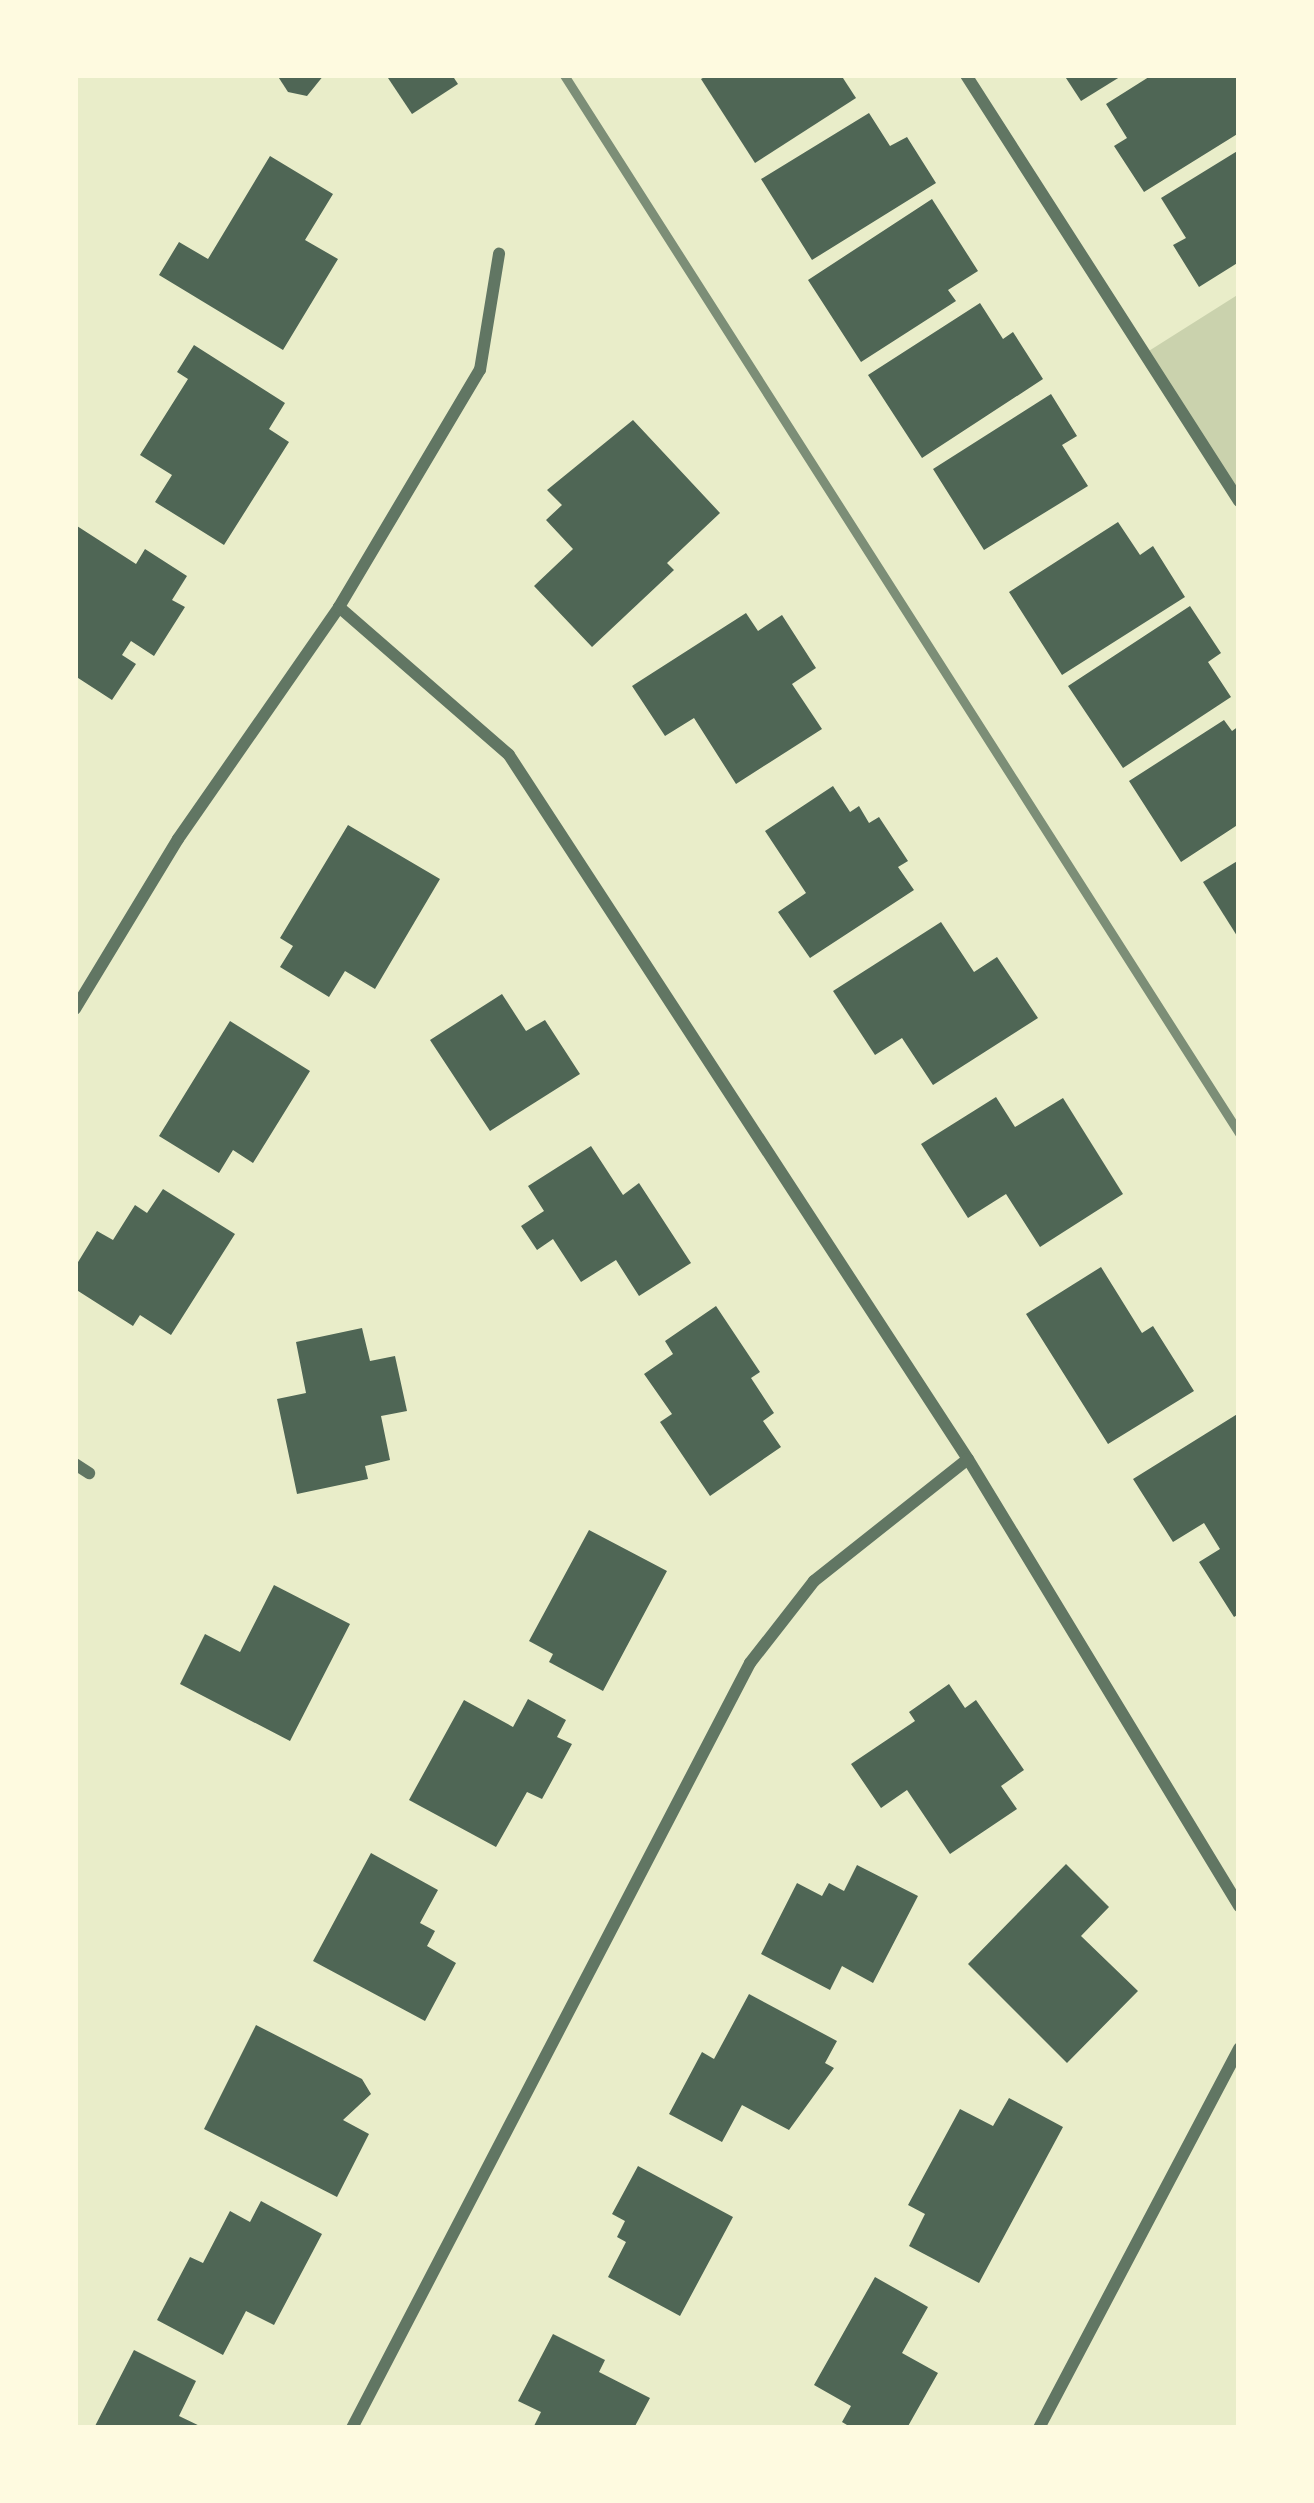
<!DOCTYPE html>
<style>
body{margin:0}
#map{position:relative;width:1314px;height:2503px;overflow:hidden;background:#e9edc9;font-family:Jost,sans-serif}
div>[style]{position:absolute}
.green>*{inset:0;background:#cad2ad}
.building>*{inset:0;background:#4f6655}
.minor>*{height:12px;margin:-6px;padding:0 6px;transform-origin:6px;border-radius:6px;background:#617663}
.rail>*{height:9px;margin:-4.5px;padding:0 4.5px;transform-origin:4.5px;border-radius:4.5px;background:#7c8e77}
span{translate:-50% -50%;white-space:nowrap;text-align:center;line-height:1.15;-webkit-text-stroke:12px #fefae0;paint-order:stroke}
.frame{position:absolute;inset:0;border:78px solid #fefae0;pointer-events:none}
</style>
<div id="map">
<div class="green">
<div style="clip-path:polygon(1239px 294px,1239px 501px,1144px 354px)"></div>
</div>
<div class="building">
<div style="clip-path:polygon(277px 75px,324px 75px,307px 96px,288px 92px)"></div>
<div style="clip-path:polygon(386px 75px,452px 75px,458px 84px,412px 114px)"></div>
<div style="clip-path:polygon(708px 75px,841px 75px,856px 98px,755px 163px,701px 79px)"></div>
<div style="clip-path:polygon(1064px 75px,1123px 75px,1081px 101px)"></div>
<div style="clip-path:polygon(1152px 75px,1236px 75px,1239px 133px,1144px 192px,1114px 146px,1127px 138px,1106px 104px)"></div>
<div style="clip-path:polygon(869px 113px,890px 146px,907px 137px,936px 183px,812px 260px,761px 179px)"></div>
<div style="clip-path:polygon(1239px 150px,1239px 262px,1199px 287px,1173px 245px,1186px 238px,1161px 198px)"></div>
<div style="clip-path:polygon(270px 156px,333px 194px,305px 240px,338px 259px,283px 350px,159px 275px,179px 242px,208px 259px)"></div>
<div style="clip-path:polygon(932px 199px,978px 271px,948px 290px,956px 301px,861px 362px,808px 280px)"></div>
<div style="clip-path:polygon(980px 303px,1003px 339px,1013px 332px,1043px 379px,922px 458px,868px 375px)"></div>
<div style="clip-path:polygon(194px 345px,285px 403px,269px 429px,289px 442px,224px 545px,155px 502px,172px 475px,140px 455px,188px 379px,177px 372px)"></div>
<div style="clip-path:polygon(1051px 394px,1077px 436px,1062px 445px,1088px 486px,984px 550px,933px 469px)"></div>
<div style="clip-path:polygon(633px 420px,720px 513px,667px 563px,674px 570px,592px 647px,534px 586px,573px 549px,546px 520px,562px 505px,547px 490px)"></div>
<div style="clip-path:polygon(1118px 522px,1140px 555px,1153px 546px,1185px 597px,1062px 675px,1009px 592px)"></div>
<div style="clip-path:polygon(77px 526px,136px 564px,145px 549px,187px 576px,172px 600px,185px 607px,154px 656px,131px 641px,122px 655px,136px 664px,112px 700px,75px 676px)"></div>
<div style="clip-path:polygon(1190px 606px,1221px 653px,1208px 662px,1231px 697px,1123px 768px,1068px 686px)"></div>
<div style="clip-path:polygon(746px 613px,758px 631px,782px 615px,816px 668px,792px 684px,822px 729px,736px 784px,694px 718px,665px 736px,632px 686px)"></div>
<div style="clip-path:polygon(1224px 720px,1232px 731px,1239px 726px,1239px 824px,1181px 862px,1129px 781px)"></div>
<div style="clip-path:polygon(833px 786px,850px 812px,859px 806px,869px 823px,879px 817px,908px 861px,898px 867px,914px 890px,810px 958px,778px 912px,806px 893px,765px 831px)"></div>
<div style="clip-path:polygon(348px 825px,440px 879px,375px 989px,345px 971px,329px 997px,280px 967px,293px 946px,280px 938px)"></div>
<div style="clip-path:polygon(1239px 860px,1239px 939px,1203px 882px)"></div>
<div style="clip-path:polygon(941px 922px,974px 972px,997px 957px,1038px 1018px,933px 1085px,902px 1038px,875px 1055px,833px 991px)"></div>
<div style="clip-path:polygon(502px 994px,526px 1031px,545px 1020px,580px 1074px,490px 1131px,430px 1040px)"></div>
<div style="clip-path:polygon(230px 1021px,310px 1071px,253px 1163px,233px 1150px,219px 1173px,159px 1136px)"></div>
<div style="clip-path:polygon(996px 1097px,1015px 1127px,1063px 1098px,1123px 1194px,1040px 1247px,1006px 1194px,968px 1218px,921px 1144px)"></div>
<div style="clip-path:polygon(591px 1146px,623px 1195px,639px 1183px,691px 1263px,639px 1296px,616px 1260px,581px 1282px,553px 1239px,537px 1250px,521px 1226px,544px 1211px,528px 1186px)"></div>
<div style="clip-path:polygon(163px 1189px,235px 1234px,171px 1335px,140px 1315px,133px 1326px,75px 1289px,75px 1267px,97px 1231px,113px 1240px,135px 1205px,147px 1213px)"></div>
<div style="clip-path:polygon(1101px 1267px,1142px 1333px,1153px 1326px,1194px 1391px,1108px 1444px,1026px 1314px)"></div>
<div style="clip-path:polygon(716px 1306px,760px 1372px,751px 1378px,774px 1413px,763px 1421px,781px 1447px,710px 1496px,660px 1422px,672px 1414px,644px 1374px,673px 1354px,665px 1341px)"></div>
<div style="clip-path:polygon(362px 1328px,370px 1361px,395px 1356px,407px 1411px,381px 1416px,390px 1460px,365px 1466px,368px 1479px,297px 1494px,277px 1399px,306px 1393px,296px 1342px)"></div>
<div style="clip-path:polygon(1239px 1413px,1239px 1614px,1234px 1617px,1199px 1562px,1220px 1549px,1204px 1523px,1173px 1542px,1133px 1479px)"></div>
<div style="clip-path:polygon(589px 1530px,667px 1571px,603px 1691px,549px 1662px,553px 1654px,529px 1641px)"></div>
<div style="clip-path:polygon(274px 1585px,350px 1624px,290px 1741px,180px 1684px,205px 1634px,240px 1652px)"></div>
<div style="clip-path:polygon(949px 1684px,965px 1708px,976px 1700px,1024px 1770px,1001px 1786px,1017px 1809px,950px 1854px,907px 1790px,881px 1808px,851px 1764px,915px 1721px,909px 1712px)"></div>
<div style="clip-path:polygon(528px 1699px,566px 1720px,557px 1737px,572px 1744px,542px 1799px,527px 1792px,496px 1847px,409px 1800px,464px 1700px,513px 1727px)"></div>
<div style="clip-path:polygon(371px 1853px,438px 1890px,420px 1923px,435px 1931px,427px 1946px,456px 1963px,425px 2021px,313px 1961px)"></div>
<div style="clip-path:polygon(1066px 1864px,1109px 1907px,1081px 1936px,1138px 1991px,1067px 2063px,968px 1964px)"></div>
<div style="clip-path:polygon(857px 1865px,918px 1896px,873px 1983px,842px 1966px,830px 1990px,761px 1954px,797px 1883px,822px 1896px,829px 1883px,844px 1891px)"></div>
<div style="clip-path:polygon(749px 1994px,837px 2041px,825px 2063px,834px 2068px,789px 2130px,742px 2105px,722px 2142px,669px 2114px,702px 2052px,714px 2059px)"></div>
<div style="clip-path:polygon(256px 2025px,362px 2079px,371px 2094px,343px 2120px,369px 2134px,337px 2197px,204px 2129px)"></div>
<div style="clip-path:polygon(1009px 2098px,1063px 2127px,979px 2283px,909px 2246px,925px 2214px,908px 2205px,960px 2109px,993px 2126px)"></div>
<div style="clip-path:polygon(638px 2166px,733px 2217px,680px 2316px,608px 2277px,626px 2242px,617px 2237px,625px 2221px,612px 2214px)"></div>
<div style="clip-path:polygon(261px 2201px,322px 2234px,274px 2325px,246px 2311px,223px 2355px,157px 2320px,190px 2257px,203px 2263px,230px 2211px,250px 2222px)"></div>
<div style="clip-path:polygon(875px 2277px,928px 2307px,902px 2353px,938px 2373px,907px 2428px,852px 2428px,842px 2422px,851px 2406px,814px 2385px)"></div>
<div style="clip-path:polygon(553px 2334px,605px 2360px,599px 2372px,650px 2398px,634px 2428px,533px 2428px,541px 2412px,518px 2401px)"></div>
<div style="clip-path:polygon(134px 2350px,196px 2381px,179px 2416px,204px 2428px,94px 2428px)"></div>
</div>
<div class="minor">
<div style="left:966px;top:75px;width:506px;rotate:57.35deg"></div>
<div style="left:339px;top:607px;width:225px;rotate:41deg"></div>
<div style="left:509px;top:755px;width:840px;rotate:56.9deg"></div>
<div style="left:968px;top:1459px;width:523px;rotate:58.77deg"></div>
<div style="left:75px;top:1009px;width:199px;rotate:-58.8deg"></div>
<div style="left:178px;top:839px;width:282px;rotate:-55.2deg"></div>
<div style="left:339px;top:607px;width:276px;rotate:-59.3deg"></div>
<div style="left:480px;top:370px;width:118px;rotate:-80.7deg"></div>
<div style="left:75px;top:1464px;width:17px;rotate:33deg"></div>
<div style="left:352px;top:2428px;width:862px;rotate:-62.51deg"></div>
<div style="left:750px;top:1663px;width:104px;rotate:-52deg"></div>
<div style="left:814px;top:1581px;width:196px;rotate:-38.4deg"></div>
<div style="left:1039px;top:2428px;width:429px;rotate:-62.2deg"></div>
</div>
<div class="rail">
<div style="left:564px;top:75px;width:1255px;rotate:57.46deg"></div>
</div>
<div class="frame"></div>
</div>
